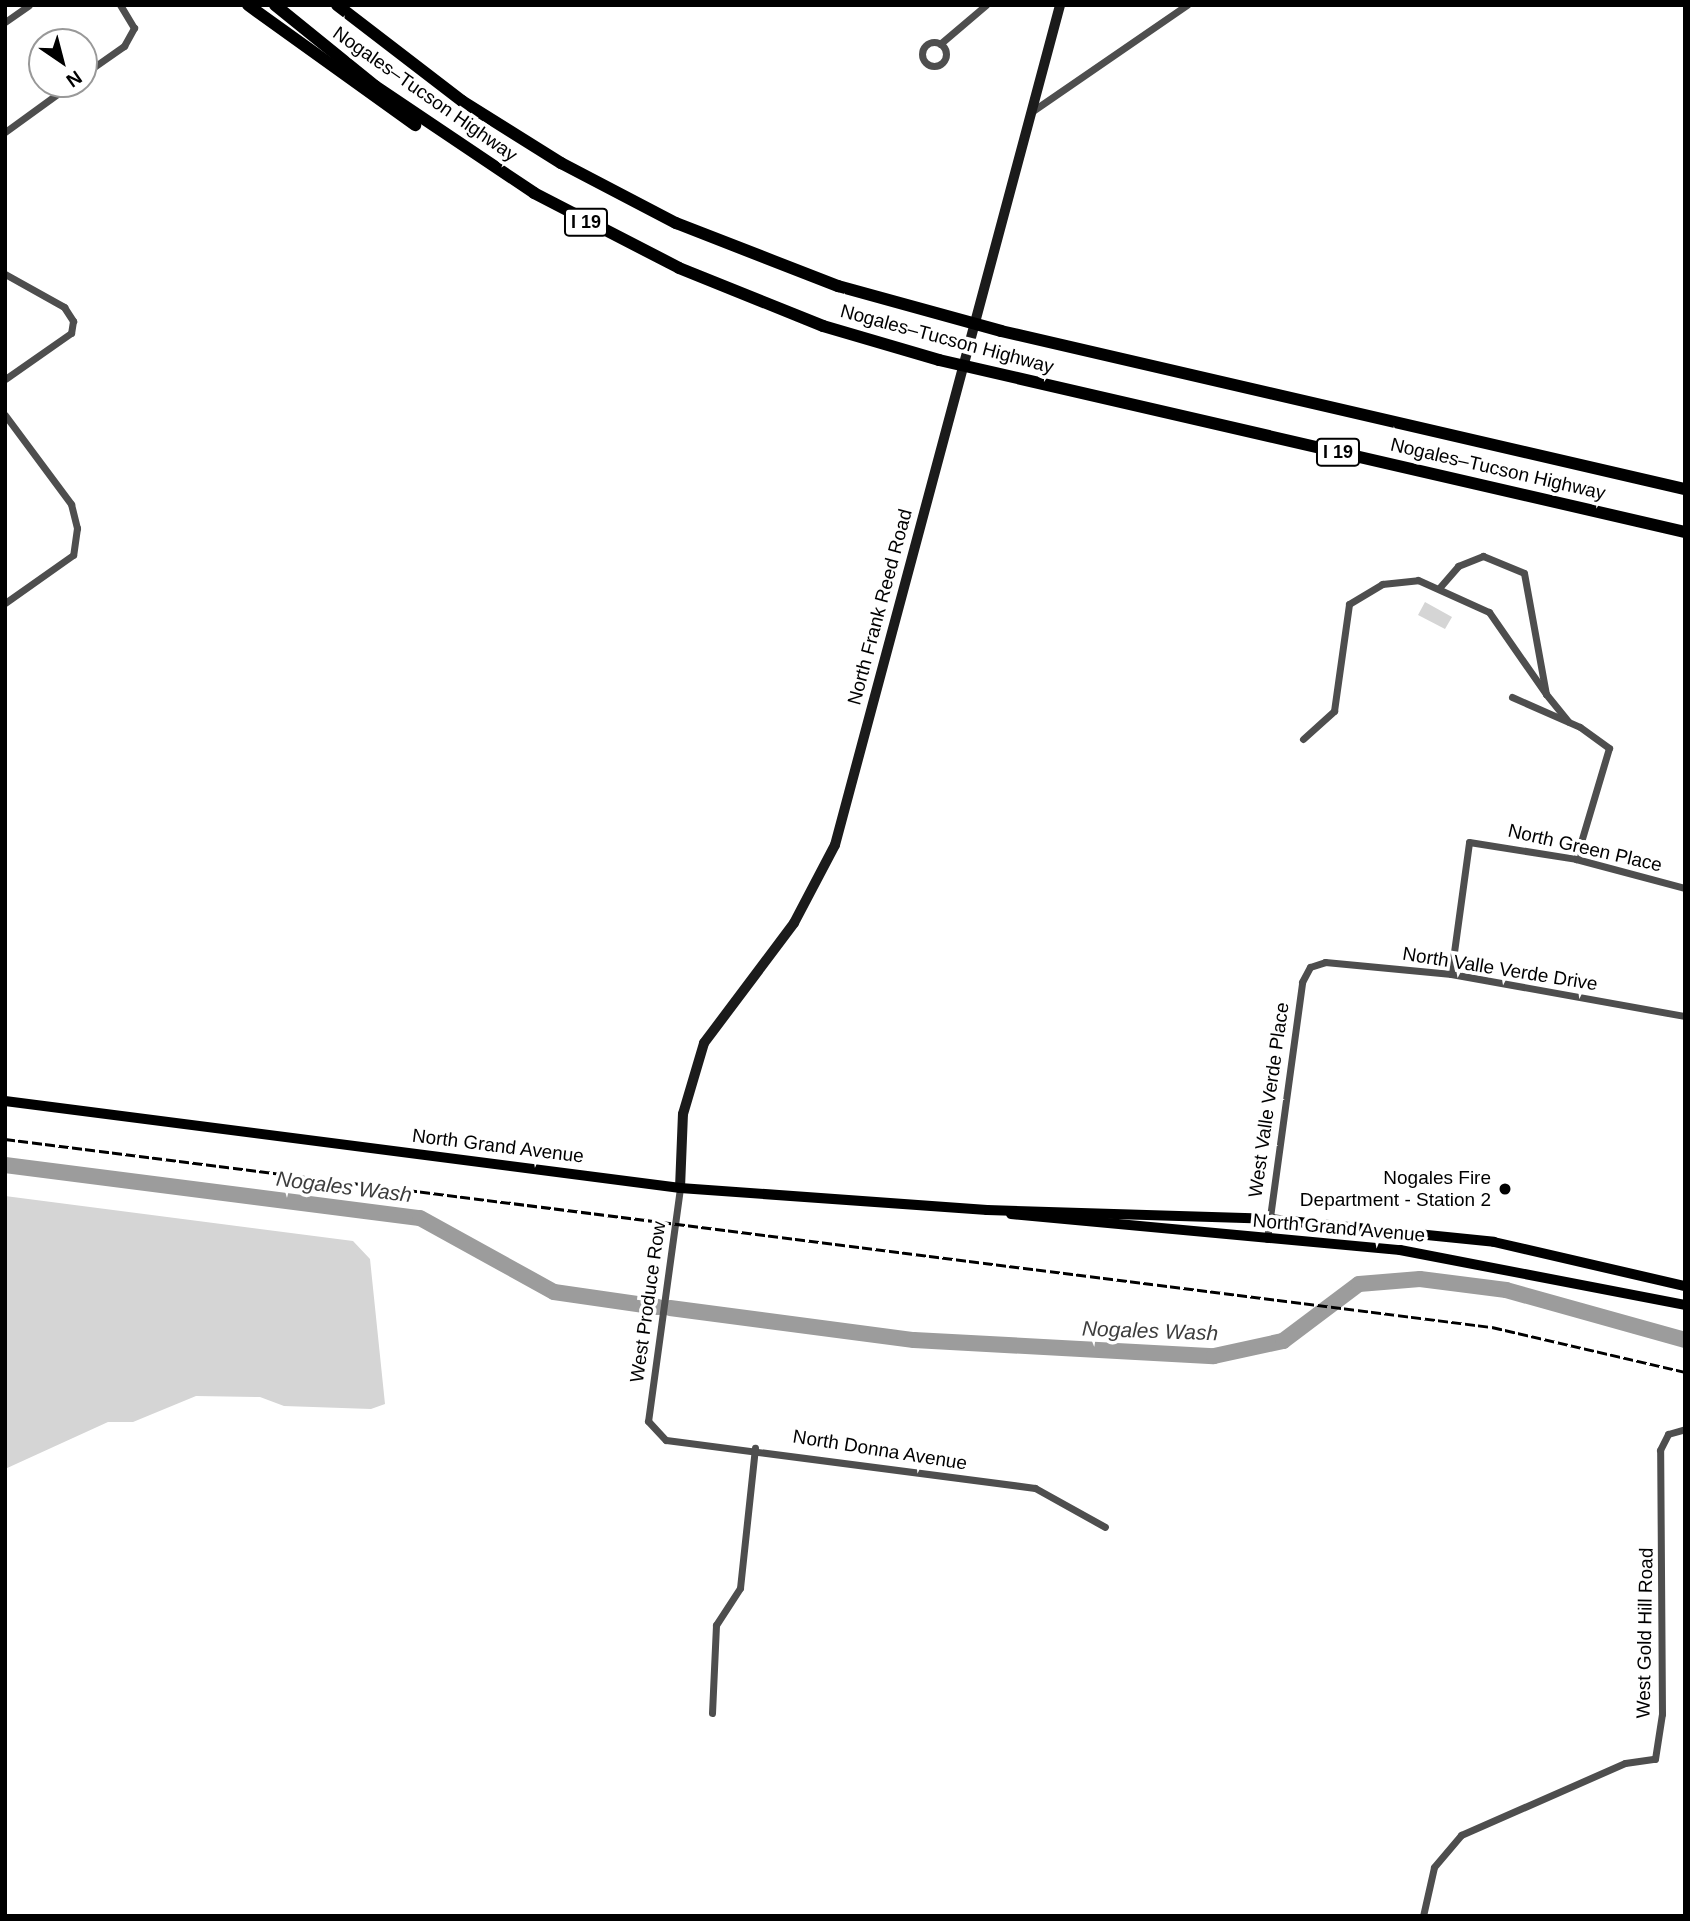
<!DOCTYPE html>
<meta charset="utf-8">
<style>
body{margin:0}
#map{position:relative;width:1690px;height:1921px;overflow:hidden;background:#fff;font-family:Helvetica,sans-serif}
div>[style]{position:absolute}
.green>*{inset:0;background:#d5d5d5}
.river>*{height:16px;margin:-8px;padding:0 8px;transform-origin:8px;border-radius:8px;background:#9c9c9c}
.street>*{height:7px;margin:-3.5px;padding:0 3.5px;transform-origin:3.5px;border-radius:3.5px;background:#4e4e4e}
.street>.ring{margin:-3.5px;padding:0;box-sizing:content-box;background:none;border:7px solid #4e4e4e;border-radius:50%}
.secondary>*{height:10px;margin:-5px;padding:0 5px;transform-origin:5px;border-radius:5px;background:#1b1b1b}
.primary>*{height:10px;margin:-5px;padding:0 5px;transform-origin:5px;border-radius:5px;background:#000}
.highway>*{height:12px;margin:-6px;padding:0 6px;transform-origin:6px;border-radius:6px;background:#000}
.rail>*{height:2.5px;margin-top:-1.25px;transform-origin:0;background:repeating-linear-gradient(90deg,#000 0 10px,transparent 0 13.5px)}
.dots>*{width:19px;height:19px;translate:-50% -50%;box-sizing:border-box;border:4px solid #fff;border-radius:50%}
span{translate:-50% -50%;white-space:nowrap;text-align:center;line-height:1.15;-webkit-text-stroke:7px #fff;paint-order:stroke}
.shield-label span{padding:2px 5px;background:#fff;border:2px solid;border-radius:5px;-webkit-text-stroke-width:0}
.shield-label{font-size:18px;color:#000;font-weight:700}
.street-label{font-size:19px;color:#000}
.poi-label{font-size:19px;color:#000}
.right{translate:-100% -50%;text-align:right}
.water-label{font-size:21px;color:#3d3d3d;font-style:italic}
.frame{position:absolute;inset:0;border:7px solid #000;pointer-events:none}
.north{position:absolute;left:28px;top:28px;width:70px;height:70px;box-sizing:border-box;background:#fff;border:2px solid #999;border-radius:50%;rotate:145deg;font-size:19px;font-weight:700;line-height:28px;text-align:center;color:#000}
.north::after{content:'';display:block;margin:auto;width:24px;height:32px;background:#000;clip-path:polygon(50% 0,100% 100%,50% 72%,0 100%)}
</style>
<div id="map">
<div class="green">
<div style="clip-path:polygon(1425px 602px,1452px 617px,1445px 629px,1418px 615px)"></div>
<div style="clip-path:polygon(5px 1196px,353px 1241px,370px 1259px,385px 1404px,371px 1409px,284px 1406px,260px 1397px,196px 1396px,133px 1422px,108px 1422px,5px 1469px)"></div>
</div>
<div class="river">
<div style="left:5px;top:1165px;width:418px;rotate:7.3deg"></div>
<div style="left:420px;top:1218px;width:153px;rotate:28.9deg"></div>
<div style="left:554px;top:1292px;width:105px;rotate:8.2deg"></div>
<div style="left:670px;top:1308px;width:246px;rotate:7.5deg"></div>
<div style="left:914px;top:1340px;width:300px;rotate:3.1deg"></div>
<div style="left:1214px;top:1356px;width:71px;rotate:-12.3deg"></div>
<div style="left:1283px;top:1341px;width:95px;rotate:-36.9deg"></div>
<div style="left:1359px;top:1284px;width:61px;rotate:-4.7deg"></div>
<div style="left:1420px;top:1279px;width:87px;rotate:7.3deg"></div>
<div style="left:1506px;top:1290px;width:186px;rotate:15.6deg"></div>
</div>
<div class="street">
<div style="left:5px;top:22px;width:29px;rotate:-35deg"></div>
<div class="ring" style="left:922px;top:42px;width:17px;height:17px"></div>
<div style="left:940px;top:44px;width:60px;rotate:-40.3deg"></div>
<div style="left:84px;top:74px;width:49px;rotate:-35deg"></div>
<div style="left:124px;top:46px;width:21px;rotate:-61deg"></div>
<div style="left:134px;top:28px;width:27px;rotate:-121deg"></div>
<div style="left:1034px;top:110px;width:186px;rotate:-34.5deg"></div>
<div style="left:5px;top:132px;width:82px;rotate:-36deg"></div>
<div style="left:5px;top:274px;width:68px;rotate:29.2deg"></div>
<div style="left:64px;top:307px;width:17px;rotate:57deg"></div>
<div style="left:73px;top:321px;width:12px;rotate:99deg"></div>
<div style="left:71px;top:333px;width:80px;rotate:145.1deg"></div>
<div style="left:5px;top:415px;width:111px;rotate:53.4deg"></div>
<div style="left:71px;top:504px;width:25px;rotate:76deg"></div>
<div style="left:77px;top:528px;width:27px;rotate:98deg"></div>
<div style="left:73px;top:555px;width:83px;rotate:144.8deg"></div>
<div style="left:1440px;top:587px;width:28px;rotate:-49deg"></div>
<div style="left:1458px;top:566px;width:27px;rotate:-22deg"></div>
<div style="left:1483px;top:556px;width:44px;rotate:22.5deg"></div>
<div style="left:1524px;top:573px;width:123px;rotate:79.7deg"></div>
<div style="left:1546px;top:694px;width:35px;rotate:51deg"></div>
<div style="left:1512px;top:697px;width:74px;rotate:23.8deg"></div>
<div style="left:1580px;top:727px;width:36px;rotate:36deg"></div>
<div style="left:1609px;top:748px;width:116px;rotate:106.6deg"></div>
<div style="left:1303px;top:739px;width:42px;rotate:-42.1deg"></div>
<div style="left:1334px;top:711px;width:108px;rotate:-82deg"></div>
<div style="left:1349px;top:604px;width:39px;rotate:-31deg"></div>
<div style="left:1382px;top:584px;width:36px;rotate:-6deg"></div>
<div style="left:1418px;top:580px;width:78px;rotate:24.3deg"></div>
<div style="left:1489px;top:612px;width:100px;rotate:55.2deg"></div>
<div style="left:1451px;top:974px;width:133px;rotate:-82.2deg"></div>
<div style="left:1469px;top:842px;width:108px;rotate:9deg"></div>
<div style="left:1576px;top:859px;width:113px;rotate:14.9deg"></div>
<div style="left:680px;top:1188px;width:235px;rotate:97.8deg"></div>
<div style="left:648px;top:1421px;width:26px;rotate:47deg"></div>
<div style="left:666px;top:1440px;width:372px;rotate:7.4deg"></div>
<div style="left:1035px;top:1488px;width:80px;rotate:29.1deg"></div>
<div style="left:1267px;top:1239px;width:259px;rotate:-82.2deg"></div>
<div style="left:1302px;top:982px;width:17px;rotate:-62deg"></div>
<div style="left:1310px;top:967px;width:16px;rotate:-18deg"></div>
<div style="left:1325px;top:962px;width:127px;rotate:5.4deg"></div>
<div style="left:1451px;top:974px;width:238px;rotate:10.2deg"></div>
<div style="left:712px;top:1713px;width:88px;rotate:-87.4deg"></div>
<div style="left:716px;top:1625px;width:44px;rotate:-57deg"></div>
<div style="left:740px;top:1588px;width:141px;rotate:-83.9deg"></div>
<div style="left:1423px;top:1916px;width:50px;rotate:-77.3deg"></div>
<div style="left:1434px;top:1867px;width:42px;rotate:-49.8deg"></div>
<div style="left:1461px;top:1835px;width:179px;rotate:-23.7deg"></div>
<div style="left:1625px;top:1763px;width:30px;rotate:-8deg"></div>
<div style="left:1655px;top:1759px;width:46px;rotate:-81.2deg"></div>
<div style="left:1662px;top:1714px;width:264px;rotate:-90.4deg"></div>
<div style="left:1660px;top:1450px;width:18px;rotate:-63deg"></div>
<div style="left:1668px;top:1434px;width:18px;rotate:-16deg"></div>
</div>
<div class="secondary">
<div style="left:680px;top:1188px;width:74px;rotate:-87.7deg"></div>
<div style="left:683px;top:1114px;width:74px;rotate:-73.5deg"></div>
<div style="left:704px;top:1043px;width:150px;rotate:-53.1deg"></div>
<div style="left:794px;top:923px;width:88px;rotate:-62.3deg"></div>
<div style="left:835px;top:845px;width:870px;rotate:-75deg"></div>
</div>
<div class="primary">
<div style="left:5px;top:1101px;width:681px;rotate:7.34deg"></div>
<div style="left:680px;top:1188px;width:308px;rotate:4.1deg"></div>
<div style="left:987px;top:1210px;width:282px;rotate:1.8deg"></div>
<div style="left:1269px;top:1219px;width:226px;rotate:5.8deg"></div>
<div style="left:1494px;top:1242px;width:196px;rotate:13deg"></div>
<div style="left:1011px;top:1214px;width:391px;rotate:5.3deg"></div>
<div style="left:1400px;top:1250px;width:290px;rotate:10.9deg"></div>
</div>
<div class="highway">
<div style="left:248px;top:5px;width:206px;rotate:35.7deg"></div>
<div style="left:275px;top:5px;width:129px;rotate:39deg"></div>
<div style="left:375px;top:86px;width:192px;rotate:33.9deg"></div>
<div style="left:534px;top:193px;width:163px;rotate:27.3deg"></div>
<div style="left:679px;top:268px;width:155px;rotate:21.9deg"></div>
<div style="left:823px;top:326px;width:121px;rotate:16.3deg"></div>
<div style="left:939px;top:360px;width:766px;rotate:12.98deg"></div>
<div style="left:337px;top:5px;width:158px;rotate:37.5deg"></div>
<div style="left:462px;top:101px;width:117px;rotate:32.1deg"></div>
<div style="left:561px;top:163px;width:130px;rotate:27.6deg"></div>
<div style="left:676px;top:223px;width:174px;rotate:21.3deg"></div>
<div style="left:838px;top:286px;width:169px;rotate:15.4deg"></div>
<div style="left:1001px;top:331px;width:702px;rotate:13.01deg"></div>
</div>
<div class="rail">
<div style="left:5px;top:1139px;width:1499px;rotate:7.21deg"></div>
<div style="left:1492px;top:1327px;width:198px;rotate:13.1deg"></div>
</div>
<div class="dots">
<div style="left:1505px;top:1189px;background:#000"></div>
</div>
<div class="shield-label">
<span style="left:586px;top:222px">I 19</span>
<span style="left:1338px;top:452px">I 19</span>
</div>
<div class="street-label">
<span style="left:425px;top:94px;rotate:35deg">Nogales–Tucson Highway</span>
<span style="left:947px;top:339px;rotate:15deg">Nogales–Tucson Highway</span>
<span style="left:1498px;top:469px;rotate:13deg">Nogales–Tucson Highway</span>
<span style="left:880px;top:607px;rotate:-75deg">North Frank Reed Road</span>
<span style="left:1585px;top:848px;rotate:13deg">North Green Place</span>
<span style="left:1500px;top:969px;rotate:9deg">North Valle Verde Drive</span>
<span style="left:1269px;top:1100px;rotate:-82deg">West Valle Verde Place</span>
<span style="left:498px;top:1146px;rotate:7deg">North Grand Avenue</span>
<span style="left:1339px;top:1228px;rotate:5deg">North Grand Avenue</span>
<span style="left:648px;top:1302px;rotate:-82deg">West Produce Row</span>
<span style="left:880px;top:1450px;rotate:9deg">North Donna Avenue</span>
<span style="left:1645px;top:1633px;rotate:-89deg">West Gold Hill Road</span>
</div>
<div class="poi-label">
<span class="right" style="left:1491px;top:1189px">Nogales Fire<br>Department - Station 2</span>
</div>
<div class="water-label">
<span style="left:344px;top:1187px;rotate:7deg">Nogales Wash</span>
<span style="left:1150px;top:1331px;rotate:2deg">Nogales Wash</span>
</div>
<div class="frame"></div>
<div class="north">N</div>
</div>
